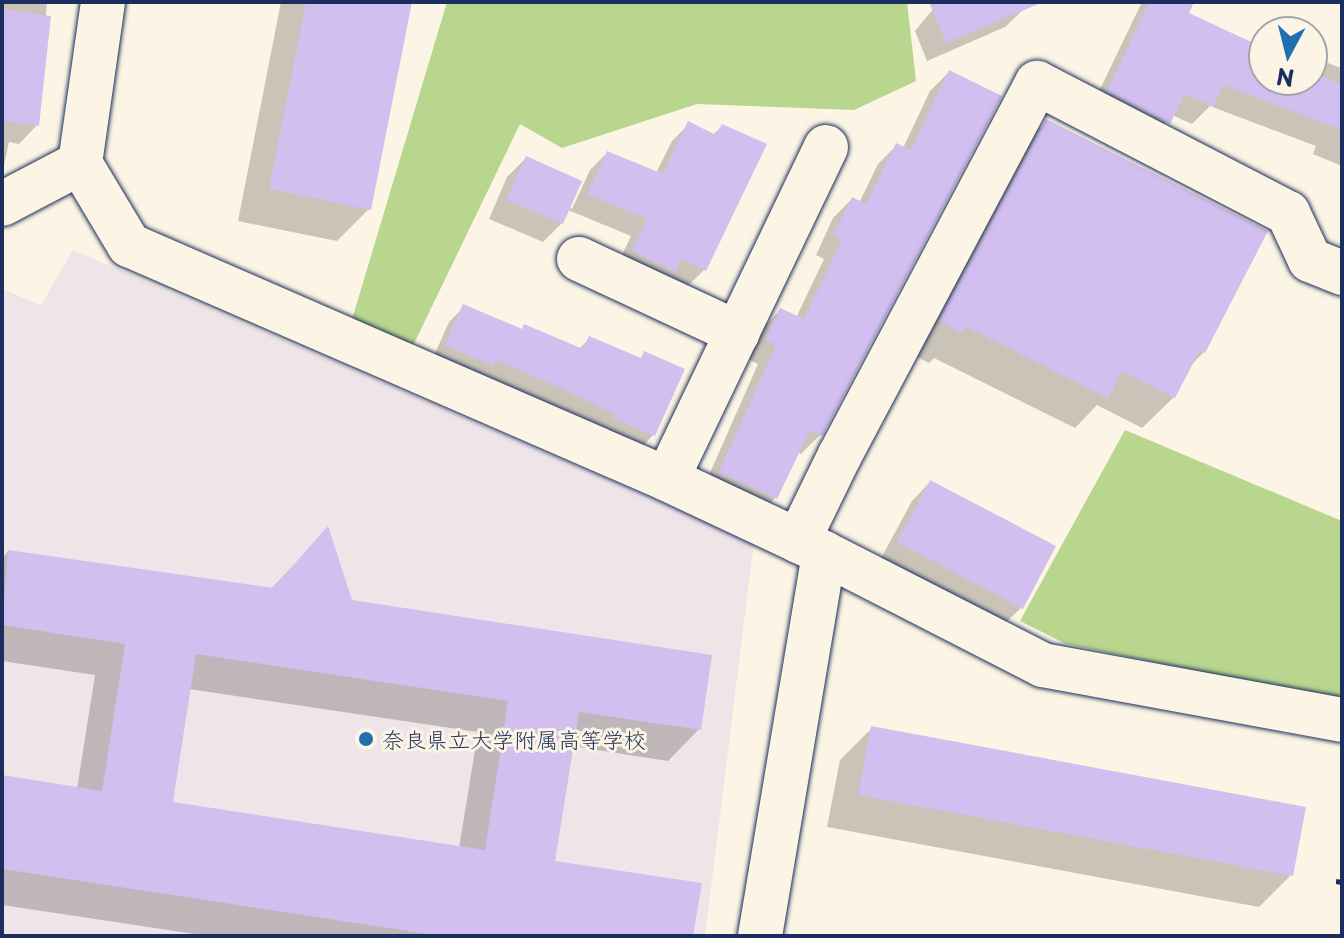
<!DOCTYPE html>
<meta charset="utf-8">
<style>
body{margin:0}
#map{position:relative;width:1344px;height:938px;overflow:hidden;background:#fcf5e5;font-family:"Playpen Sans","Klee One",sans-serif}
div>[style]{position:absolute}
.built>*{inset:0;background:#efe4e8}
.green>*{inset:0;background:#b9d68e}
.shadow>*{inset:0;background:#0003}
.building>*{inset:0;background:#d2beef}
.path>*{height:5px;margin-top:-2.5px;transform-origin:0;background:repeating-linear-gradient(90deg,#1b2f5e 0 6px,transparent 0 12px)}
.roads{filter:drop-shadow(0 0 2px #1b2f5e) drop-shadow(0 0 2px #1b2f5e)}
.minor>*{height:44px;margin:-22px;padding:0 22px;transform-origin:22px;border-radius:22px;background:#fcf5e5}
.dots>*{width:22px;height:22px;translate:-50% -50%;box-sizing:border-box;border:4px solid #fcf5e5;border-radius:50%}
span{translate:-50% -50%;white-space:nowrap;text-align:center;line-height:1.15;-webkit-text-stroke:6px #fcf5e5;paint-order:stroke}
.poi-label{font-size:22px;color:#1b2f5e}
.left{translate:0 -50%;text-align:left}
.frame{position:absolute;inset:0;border:4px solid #1b2f5e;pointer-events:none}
.north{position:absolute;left:1248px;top:16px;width:80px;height:80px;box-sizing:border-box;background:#fcf5e5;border:2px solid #a2a6af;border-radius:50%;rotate:187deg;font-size:22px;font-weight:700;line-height:32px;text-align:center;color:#1b2f5e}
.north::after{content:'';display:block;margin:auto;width:28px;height:36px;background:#1f6fb2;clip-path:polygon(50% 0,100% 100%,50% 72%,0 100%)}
</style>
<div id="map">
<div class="built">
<div style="clip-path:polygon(73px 250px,754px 542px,705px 936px,2px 936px,2px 289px,41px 305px)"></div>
</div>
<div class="green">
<div style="clip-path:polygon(447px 2px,907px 2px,916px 81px,854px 110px,697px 104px,562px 148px,520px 124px,409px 354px,350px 326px)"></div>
<div style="clip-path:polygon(1125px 430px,1342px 521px,1342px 701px,1066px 644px,1020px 621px)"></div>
</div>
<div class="shadow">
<div style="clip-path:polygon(2px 2px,47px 2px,37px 125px,19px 144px,9px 142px,2px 175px)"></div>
<div style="clip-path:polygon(281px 2px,410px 2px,369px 209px,337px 241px,238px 221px)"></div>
<div style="clip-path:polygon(939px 2px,1024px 2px,1024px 9px,1005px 27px,927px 61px,915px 31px)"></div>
<div style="clip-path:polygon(1142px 2px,1192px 2px,1187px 14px,1264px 51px,1264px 80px,1312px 80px,1312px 57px,1341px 68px,1342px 166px,1313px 154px,1316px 146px,1210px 106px,1192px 124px,1172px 115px,1150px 141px,1090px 110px)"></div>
<div style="clip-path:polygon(949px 72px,820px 435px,801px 454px,797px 452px,775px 498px,756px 517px,702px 491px,758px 364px,748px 359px,762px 329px,780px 310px,796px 318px,824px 259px,816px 255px,833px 218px,852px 199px,859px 203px,878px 164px,897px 145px,903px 148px,930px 91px)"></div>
<div style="clip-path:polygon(1047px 121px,1265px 232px,1204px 352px,1189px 367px,1174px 397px,1142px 428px,1097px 405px,1075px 428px,934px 358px,929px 363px,909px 353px,1015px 152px)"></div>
<div style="clip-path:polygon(689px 124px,713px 135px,722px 126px,704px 270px,687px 287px,616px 268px,631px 236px,568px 210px,562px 223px,543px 242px,489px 219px,507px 177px,526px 158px,572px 209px,590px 170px,607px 153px,656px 173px,672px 141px)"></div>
<div style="clip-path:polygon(464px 307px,520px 331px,525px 326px,578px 350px,590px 338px,639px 360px,645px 354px,653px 435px,639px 450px,432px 360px,449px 322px)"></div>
<div style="clip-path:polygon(930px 482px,1021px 608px,1002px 626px,879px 562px,912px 501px)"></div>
<div style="clip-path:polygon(evenodd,327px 530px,351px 602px,699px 729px,668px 761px,572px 746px,553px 862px,691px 936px,208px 936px,2px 905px,2px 777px,77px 789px,95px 675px,2px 661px,2px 558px,8px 552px,271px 589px,327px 530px,189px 689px,478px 732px,459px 848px,170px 803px,189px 689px)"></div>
<div style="clip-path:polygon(872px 728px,1291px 875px,1259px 907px,827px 827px,840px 760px)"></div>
</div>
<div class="building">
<div style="clip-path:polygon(306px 2px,412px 2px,371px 210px,269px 189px)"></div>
<div style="clip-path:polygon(929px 2px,1043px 2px,946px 43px)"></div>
<div style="clip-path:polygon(1149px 2px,1194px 2px,1189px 13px,1264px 48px,1264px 80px,1312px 80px,1312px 71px,1342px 85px,1342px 130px,1223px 85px,1213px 107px,1185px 94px,1170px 124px,1107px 91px)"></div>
<div style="clip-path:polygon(2px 9px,51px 16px,39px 126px,2px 121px)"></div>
<div style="clip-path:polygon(949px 70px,1002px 96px,822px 436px,810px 430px,777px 499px,719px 472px,776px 345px,765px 340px,780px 308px,804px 319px,842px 240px,833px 236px,852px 197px,866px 204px,896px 143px,911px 150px)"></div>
<div style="clip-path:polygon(1046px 119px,1268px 231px,1205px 353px,1200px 350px,1175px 398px,1122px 371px,1108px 398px,965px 326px,962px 333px,939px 321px)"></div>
<div style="clip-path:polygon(688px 121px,716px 135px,722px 124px,767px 144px,706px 271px,681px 259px,675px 272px,632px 251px,647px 219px,587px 194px,607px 151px,663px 174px)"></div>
<div style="clip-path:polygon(526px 156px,582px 181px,563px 224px,506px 200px)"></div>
<div style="clip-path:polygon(463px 304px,522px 329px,524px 324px,583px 349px,589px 336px,641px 358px,644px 351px,685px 369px,655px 436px,614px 419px,616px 415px,565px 390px,496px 360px,493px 366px,445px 345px)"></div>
<div style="clip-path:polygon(930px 480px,1056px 546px,1023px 609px,897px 542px)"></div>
<div style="clip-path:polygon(evenodd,328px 526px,352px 600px,712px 655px,701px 730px,579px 712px,555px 861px,702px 883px,693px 936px,441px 936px,2px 869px,2px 775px,102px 791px,125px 644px,2px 625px,8px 550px,273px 588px,328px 526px,196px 654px,508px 701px,485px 850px,173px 802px,196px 654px)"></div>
<div style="clip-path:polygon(871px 726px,1306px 807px,1293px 876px,858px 795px)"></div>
</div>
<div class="path">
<div style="left:1336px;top:881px;width:6px;rotate:9deg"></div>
</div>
<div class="roads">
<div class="minor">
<div style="left:103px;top:2px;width:163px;rotate:98.1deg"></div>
<div style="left:80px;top:163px;width:96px;rotate:59.1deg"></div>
<div style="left:129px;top:245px;width:587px;rotate:23.51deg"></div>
<div style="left:667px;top:479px;width:174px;rotate:25.2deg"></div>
<div style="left:824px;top:553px;width:246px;rotate:27.1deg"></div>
<div style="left:1043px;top:665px;width:304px;rotate:10.4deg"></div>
<div style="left:2px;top:204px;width:88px;rotate:-27.7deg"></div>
<div style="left:579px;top:259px;width:175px;rotate:25deg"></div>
<div style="left:667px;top:479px;width:368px;rotate:-64.4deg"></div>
<div style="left:798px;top:541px;width:96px;rotate:-64deg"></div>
<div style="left:840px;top:455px;width:421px;rotate:-62.1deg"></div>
<div style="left:1037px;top:83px;width:283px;rotate:27.4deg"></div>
<div style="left:1288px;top:213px;width:52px;rotate:64.9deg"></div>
<div style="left:1310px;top:260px;width:35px;rotate:22deg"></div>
<div style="left:760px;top:936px;width:388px;rotate:-80.5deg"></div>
</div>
</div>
<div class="dots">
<div style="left:366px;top:739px;background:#1f6fb2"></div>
</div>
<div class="poi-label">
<span class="left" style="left:382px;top:739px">奈良県立大学附属高等学校</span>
</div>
<div class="frame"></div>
<div class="north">N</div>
</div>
